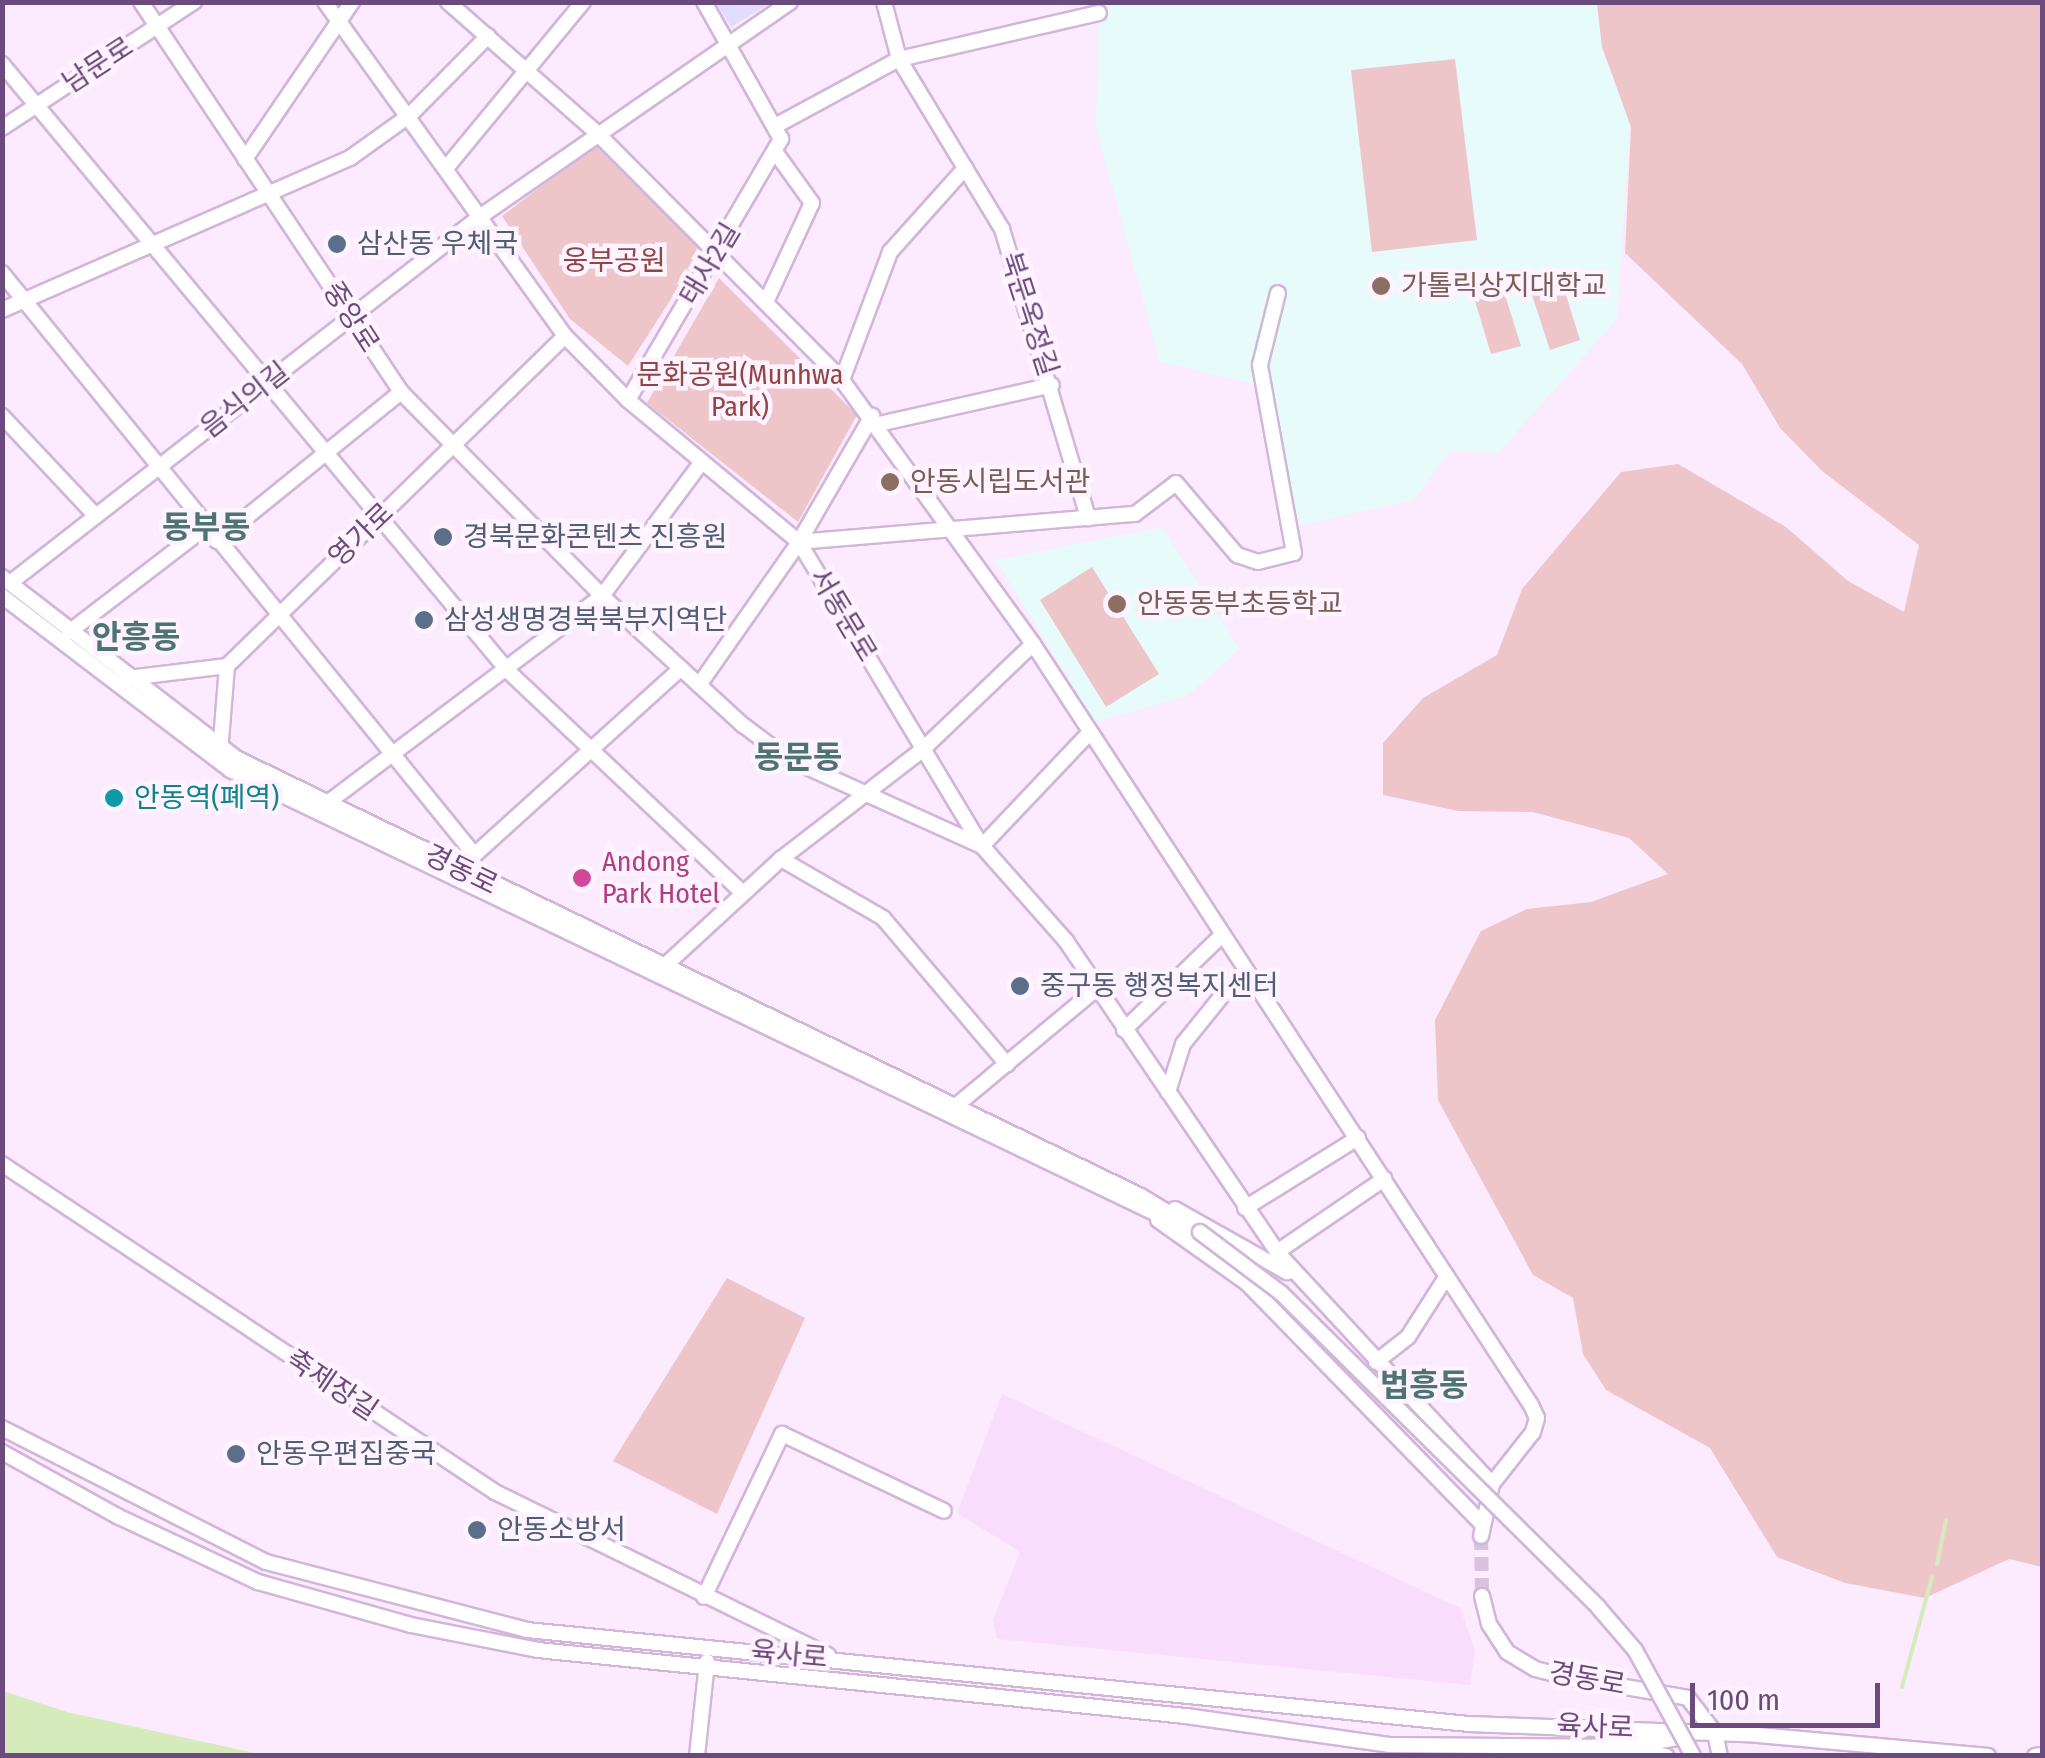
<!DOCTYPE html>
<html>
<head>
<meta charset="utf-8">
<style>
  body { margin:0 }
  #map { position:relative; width:2045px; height:1758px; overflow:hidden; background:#fceafe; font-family:"Fira Sans Condensed","Noto Sans KR",sans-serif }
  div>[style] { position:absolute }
  .residential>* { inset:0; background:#f8defc }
  .education>* { inset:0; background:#e6fbfa }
  .medical>* { inset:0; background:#e2ddfd }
  .green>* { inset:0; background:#eec6ca }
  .water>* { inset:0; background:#d6ebbc }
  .stream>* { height:4px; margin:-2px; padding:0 2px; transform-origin:2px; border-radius:2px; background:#d6ebbc }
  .minor-tunnel>* { height:14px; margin-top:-7px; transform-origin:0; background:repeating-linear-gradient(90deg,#d8c2de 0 14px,transparent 0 21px) }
  .roads { filter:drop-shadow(2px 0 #d1b6da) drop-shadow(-2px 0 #d1b6da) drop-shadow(0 2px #d1b6da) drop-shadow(0 -2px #d1b6da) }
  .minor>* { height:14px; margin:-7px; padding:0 7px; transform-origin:7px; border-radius:7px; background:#fff }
  .bridges { filter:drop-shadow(2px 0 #d1b6da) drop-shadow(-2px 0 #d1b6da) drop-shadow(0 2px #d1b6da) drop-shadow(0 -2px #d1b6da) }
  .minor-bridge>* { height:14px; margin:-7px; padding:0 7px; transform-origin:7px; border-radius:7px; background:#fff }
  .dots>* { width:28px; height:28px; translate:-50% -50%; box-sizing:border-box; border:5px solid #fef3ff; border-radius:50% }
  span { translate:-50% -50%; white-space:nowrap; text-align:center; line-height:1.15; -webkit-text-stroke:9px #fef3ff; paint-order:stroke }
  .street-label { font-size:28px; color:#6b4a7d }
  .service-label { font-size:28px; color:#4e5e75 }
  .left { translate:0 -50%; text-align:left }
  .park-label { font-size:28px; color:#904645 }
  .education-label { font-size:28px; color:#785e54 }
  .culture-label { font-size:28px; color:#0d838f }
  .hotel-label { font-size:28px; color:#b23c85 }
  .quarter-label { font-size:32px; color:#4c7473; font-weight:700 }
  .frame { position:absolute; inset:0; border:5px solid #6b4a7d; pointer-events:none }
  .scale { position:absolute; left:1690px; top:1683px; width:190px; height:45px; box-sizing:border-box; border:5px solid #6b4a7d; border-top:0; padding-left:12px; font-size:30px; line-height:35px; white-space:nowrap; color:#6b4a7d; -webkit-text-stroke:8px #fef3ff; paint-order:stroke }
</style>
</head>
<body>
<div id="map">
  <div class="residential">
    <div style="clip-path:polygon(1002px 1394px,1460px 1608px,1475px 1650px,1470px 1685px,997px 1639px,993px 1620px,1020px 1552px,957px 1513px)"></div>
  </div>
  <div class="education">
    <div style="clip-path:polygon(1099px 3px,1597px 3px,1602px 47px,1632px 99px,1617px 319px,1498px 453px,1450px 451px,1414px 500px,1301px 525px,1255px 384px,1160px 362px,1096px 127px)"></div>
    <div style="clip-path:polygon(1162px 527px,1240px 649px,1187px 696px,1095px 722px,996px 560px)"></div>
  </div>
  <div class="medical">
    <div style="clip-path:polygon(716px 3px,771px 3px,731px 27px)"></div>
  </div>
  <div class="green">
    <div style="clip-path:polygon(1597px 3px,2042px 3px,2042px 1567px,2009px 1559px,1925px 1598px,1845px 1583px,1777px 1557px,1710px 1448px,1606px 1390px,1583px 1354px,1573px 1298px,1533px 1275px,1438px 1100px,1435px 1020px,1481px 931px,1527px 909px,1591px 902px,1668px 874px,1629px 838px,1533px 812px,1458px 811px,1383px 795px,1383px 743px,1423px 698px,1497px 655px,1522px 589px,1621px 472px,1678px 464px,1786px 527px,1848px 581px,1904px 612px,1919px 545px,1822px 471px,1780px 428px,1742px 364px,1625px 253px,1631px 127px,1602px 47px)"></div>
    <div style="clip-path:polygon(1455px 59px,1477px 240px,1372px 252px,1351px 70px)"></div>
    <div style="clip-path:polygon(595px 145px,702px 251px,628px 366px,570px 319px,502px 216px)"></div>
    <div style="clip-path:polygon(719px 278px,857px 415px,798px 522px,647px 403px)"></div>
    <div style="clip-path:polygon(1561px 279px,1580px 340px,1550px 350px,1530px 289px)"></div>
    <div style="clip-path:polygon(1504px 292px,1521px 346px,1491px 354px,1475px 301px)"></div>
    <div style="clip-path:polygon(1092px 567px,1159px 674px,1106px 707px,1040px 600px)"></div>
    <div style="clip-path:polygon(727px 1278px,805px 1318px,717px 1514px,613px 1461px)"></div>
  </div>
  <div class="water">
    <div style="clip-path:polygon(3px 1691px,67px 1712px,264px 1755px,3px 1755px)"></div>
  </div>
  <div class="stream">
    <div style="left:1937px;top:1564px;width:45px;rotate:-78.4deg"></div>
    <div style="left:1902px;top:1687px;width:114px;rotate:-74.7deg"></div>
  </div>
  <div class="minor-tunnel">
    <div style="left:1481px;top:1536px;width:60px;rotate:89deg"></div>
  </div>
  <div class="roads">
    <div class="minor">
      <div style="left:141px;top:2px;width:469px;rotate:56.3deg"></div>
      <div style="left:401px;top:392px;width:286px;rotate:45.4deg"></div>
      <div style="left:602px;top:596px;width:191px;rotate:42.5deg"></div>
      <div style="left:743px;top:725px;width:55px;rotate:36.9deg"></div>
      <div style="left:787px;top:758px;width:214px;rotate:24.3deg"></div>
      <div style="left:982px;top:846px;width:157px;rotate:-46.5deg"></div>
      <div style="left:325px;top:2px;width:411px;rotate:54.3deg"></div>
      <div style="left:565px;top:336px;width:90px;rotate:45.5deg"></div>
      <div style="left:628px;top:400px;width:222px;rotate:39.7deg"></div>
      <div style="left:799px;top:542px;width:355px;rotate:59deg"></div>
      <div style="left:982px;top:846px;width:127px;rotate:48.5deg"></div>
      <div style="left:1066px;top:941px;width:376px;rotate:55.8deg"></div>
      <div style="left:1277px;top:1252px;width:316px;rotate:47.2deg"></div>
      <div style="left:448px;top:2px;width:198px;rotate:41.3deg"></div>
      <div style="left:597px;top:133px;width:348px;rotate:45.2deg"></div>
      <div style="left:842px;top:380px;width:326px;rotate:54.1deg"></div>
      <div style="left:1033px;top:644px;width:909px;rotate:56.8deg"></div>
      <div style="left:1531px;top:1405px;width:14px;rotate:65deg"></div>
      <div style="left:1537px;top:1418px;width:15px;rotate:106deg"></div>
      <div style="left:1533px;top:1432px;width:66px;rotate:128.3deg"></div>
      <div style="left:1492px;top:1484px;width:53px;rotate:101.9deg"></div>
      <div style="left:884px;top:2px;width:59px;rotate:75.3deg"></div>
      <div style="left:899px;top:59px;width:199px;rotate:58.8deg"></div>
      <div style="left:1002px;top:229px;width:302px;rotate:73.4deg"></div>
      <div style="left:2px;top:64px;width:790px;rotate:50.19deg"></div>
      <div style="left:508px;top:671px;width:323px;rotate:43.4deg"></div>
      <div style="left:777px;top:125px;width:139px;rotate:-28.4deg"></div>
      <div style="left:899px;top:59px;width:205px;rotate:-13deg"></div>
      <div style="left:2px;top:128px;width:230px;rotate:-33.3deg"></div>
      <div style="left:245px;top:159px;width:190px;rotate:-55.7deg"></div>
      <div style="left:447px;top:167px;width:214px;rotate:-50.5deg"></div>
      <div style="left:2px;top:273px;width:747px;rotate:50.92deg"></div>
      <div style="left:766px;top:302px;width:109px;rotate:-65.1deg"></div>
      <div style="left:812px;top:203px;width:62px;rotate:-125.8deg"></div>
      <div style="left:2px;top:310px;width:380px;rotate:-23.6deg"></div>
      <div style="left:350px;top:158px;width:74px;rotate:-35.6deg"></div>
      <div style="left:410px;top:115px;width:111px;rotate:-45.4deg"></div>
      <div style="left:842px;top:380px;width:137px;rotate:-69.4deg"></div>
      <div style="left:890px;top:252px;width:113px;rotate:-48.2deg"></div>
      <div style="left:628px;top:400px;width:303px;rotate:-59.6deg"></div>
      <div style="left:781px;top:139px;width:157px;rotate:-119.3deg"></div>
      <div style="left:2px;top:416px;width:137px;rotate:46.8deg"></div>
      <div style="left:879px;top:424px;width:177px;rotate:-12.7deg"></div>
      <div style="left:217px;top:541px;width:237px;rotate:-39deg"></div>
      <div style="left:799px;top:542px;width:337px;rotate:-4.8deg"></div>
      <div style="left:1135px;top:514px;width:51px;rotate:-37.1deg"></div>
      <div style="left:1176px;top:483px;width:94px;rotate:49.7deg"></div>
      <div style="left:1237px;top:555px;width:22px;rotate:18deg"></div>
      <div style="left:1258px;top:562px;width:37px;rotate:-14deg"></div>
      <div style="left:1294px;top:553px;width:191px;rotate:-100.3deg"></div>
      <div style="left:1260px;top:365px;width:74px;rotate:-76deg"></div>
      <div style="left:2px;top:577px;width:296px;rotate:37.7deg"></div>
      <div style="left:236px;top:758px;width:1005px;rotate:25.83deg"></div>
      <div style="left:1141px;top:1196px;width:69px;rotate:31.4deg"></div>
      <div style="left:10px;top:583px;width:597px;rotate:-37.93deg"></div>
      <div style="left:481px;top:216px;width:376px;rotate:-34.7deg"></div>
      <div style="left:2px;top:596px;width:287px;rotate:37.3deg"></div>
      <div style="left:230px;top:770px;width:1039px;rotate:25.6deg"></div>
      <div style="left:69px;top:632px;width:173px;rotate:-37.5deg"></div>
      <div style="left:128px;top:678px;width:100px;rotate:-6.9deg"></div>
      <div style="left:699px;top:685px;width:174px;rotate:-55deg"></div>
      <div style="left:799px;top:542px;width:146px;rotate:-59.9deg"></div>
      <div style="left:220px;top:753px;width:87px;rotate:-85.4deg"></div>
      <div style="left:227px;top:666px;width:472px;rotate:-44.3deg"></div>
      <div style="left:326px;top:804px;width:346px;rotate:-37deg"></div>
      <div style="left:602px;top:596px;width:166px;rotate:-53.3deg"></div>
      <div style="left:471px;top:858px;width:283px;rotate:-42.1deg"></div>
      <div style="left:781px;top:859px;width:118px;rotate:30deg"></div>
      <div style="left:883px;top:918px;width:192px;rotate:49.7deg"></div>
      <div style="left:658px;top:972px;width:167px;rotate:-42.6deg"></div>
      <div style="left:781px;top:859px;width:178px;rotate:-37.7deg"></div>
      <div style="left:922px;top:750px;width:153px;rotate:-43.7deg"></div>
      <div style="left:1124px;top:1030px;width:135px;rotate:-44.1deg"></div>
      <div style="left:1168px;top:1092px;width:50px;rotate:-72.6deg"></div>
      <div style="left:1183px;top:1044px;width:67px;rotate:-51.1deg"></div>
      <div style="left:1225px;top:992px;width:28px;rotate:-27deg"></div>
      <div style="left:951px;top:1110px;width:189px;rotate:-39.8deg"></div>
      <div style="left:2px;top:1164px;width:592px;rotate:33.64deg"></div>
      <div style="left:495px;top:1492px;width:371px;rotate:26.1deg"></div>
      <div style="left:1245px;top:1208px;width:133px;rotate:-31.8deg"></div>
      <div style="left:1175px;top:1209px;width:129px;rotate:29.4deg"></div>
      <div style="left:1158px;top:1220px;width:109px;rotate:35.3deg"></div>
      <div style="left:1247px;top:1283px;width:335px;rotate:45.7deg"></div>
      <div style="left:1277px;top:1252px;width:130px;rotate:-34.3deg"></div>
      <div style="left:1376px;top:1362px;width:41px;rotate:-38deg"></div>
      <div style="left:1408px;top:1337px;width:72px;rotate:-57.4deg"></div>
      <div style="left:2px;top:1428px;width:296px;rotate:26.9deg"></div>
      <div style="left:266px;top:1562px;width:270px;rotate:14.6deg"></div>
      <div style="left:527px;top:1630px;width:947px;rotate:5.7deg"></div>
      <div style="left:1469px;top:1724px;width:278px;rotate:2.1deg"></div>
      <div style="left:1747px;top:1734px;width:242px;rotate:5.2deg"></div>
      <div style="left:2px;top:1452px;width:132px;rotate:29.1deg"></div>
      <div style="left:117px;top:1516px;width:156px;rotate:25.1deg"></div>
      <div style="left:258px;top:1582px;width:159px;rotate:15.7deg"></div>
      <div style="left:411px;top:1625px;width:129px;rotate:11.1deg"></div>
      <div style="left:538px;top:1650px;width:651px;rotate:5.82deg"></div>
      <div style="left:1186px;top:1716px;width:205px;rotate:8.1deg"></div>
      <div style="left:1389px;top:1745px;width:234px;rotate:0.5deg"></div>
      <div style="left:1623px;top:1747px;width:62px;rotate:-9.3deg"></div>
      <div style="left:1482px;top:1596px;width:29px;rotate:76deg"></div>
      <div style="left:1489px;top:1624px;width:33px;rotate:57deg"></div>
      <div style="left:1507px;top:1652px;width:33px;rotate:31deg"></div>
      <div style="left:1535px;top:1669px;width:33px;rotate:14deg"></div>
      <div style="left:1567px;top:1677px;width:123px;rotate:9.8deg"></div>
      <div style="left:1688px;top:1698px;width:44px;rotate:52.4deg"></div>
      <div style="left:1715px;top:1733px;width:24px;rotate:78deg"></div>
      <div style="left:704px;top:1597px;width:181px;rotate:-64.4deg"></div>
      <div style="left:782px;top:1434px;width:179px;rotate:25.4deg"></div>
      <div style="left:1633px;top:1749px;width:34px;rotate:12deg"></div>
      <div style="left:697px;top:1756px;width:95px;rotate:-83.9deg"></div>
      <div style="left:2035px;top:1756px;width:7px;rotate:-8deg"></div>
    </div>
  </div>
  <div class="bridges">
    <div class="minor-bridge">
      <div style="left:1200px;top:1232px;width:101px;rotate:37deg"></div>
      <div style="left:1281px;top:1293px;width:446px;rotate:44.7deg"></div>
      <div style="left:1598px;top:1607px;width:57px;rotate:49.3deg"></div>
      <div style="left:1635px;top:1650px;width:121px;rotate:61.3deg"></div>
    </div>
  </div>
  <div class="dots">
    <div style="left:337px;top:244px;background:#5c6f8a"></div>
    <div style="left:1381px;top:286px;background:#8d6e63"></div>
    <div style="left:890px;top:482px;background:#8d6e63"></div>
    <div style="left:443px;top:537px;background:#5c6f8a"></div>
    <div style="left:1117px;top:604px;background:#8d6e63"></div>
    <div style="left:424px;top:620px;background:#5c6f8a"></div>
    <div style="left:114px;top:798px;background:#0f9aa8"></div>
    <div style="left:582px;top:878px;background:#d1479c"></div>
    <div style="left:1020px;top:986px;background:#5c6f8a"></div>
    <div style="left:236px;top:1454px;background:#5c6f8a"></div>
    <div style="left:477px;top:1530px;background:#5c6f8a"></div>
  </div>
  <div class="street-label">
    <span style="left:98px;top:65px;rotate:-33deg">남문로</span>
    <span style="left:710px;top:264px;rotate:-59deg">태사2길</span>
    <span style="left:1029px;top:314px;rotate:72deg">북문옥정길</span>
    <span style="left:351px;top:317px;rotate:57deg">중앙로</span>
    <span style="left:245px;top:400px;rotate:-38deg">음식의길</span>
    <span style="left:361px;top:535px;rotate:-44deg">영가로</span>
    <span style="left:843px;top:615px;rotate:59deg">서동문로</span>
    <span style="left:461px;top:870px;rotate:26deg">경동로</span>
    <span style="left:332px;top:1385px;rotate:34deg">축제장길</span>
    <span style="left:789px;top:1655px;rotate:5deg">육사로</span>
    <span style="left:1587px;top:1679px;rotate:10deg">경동로</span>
    <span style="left:1595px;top:1727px;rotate:2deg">육사로</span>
  </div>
  <div class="service-label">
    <span class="left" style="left:357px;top:244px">삼산동 우체국</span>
    <span class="left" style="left:463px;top:537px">경북문화콘텐츠 진흥원</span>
    <span class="left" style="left:444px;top:620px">삼성생명경북북부지역단</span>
    <span class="left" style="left:1040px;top:986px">중구동 행정복지센터</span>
    <span class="left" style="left:256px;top:1454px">안동우편집중국</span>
    <span class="left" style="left:497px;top:1530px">안동소방서</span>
  </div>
  <div class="park-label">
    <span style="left:614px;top:261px">웅부공원</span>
    <span style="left:740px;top:391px">문화공원(Munhwa<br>Park)</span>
  </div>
  <div class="education-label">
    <span class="left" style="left:1401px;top:286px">가톨릭상지대학교</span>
    <span class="left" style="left:910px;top:482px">안동시립도서관</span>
    <span class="left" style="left:1137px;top:604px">안동동부초등학교</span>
  </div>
  <div class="culture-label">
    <span class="left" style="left:134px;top:798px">안동역(폐역)</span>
  </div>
  <div class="hotel-label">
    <span class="left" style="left:602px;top:878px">Andong<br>Park Hotel</span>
  </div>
  <div class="quarter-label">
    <span style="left:206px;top:527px">동부동</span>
    <span style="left:136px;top:637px">안흥동</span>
    <span style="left:798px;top:757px">동문동</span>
    <span style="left:1424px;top:1385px">법흥동</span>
  </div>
  <div class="frame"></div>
  <div class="scale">100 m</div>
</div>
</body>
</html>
